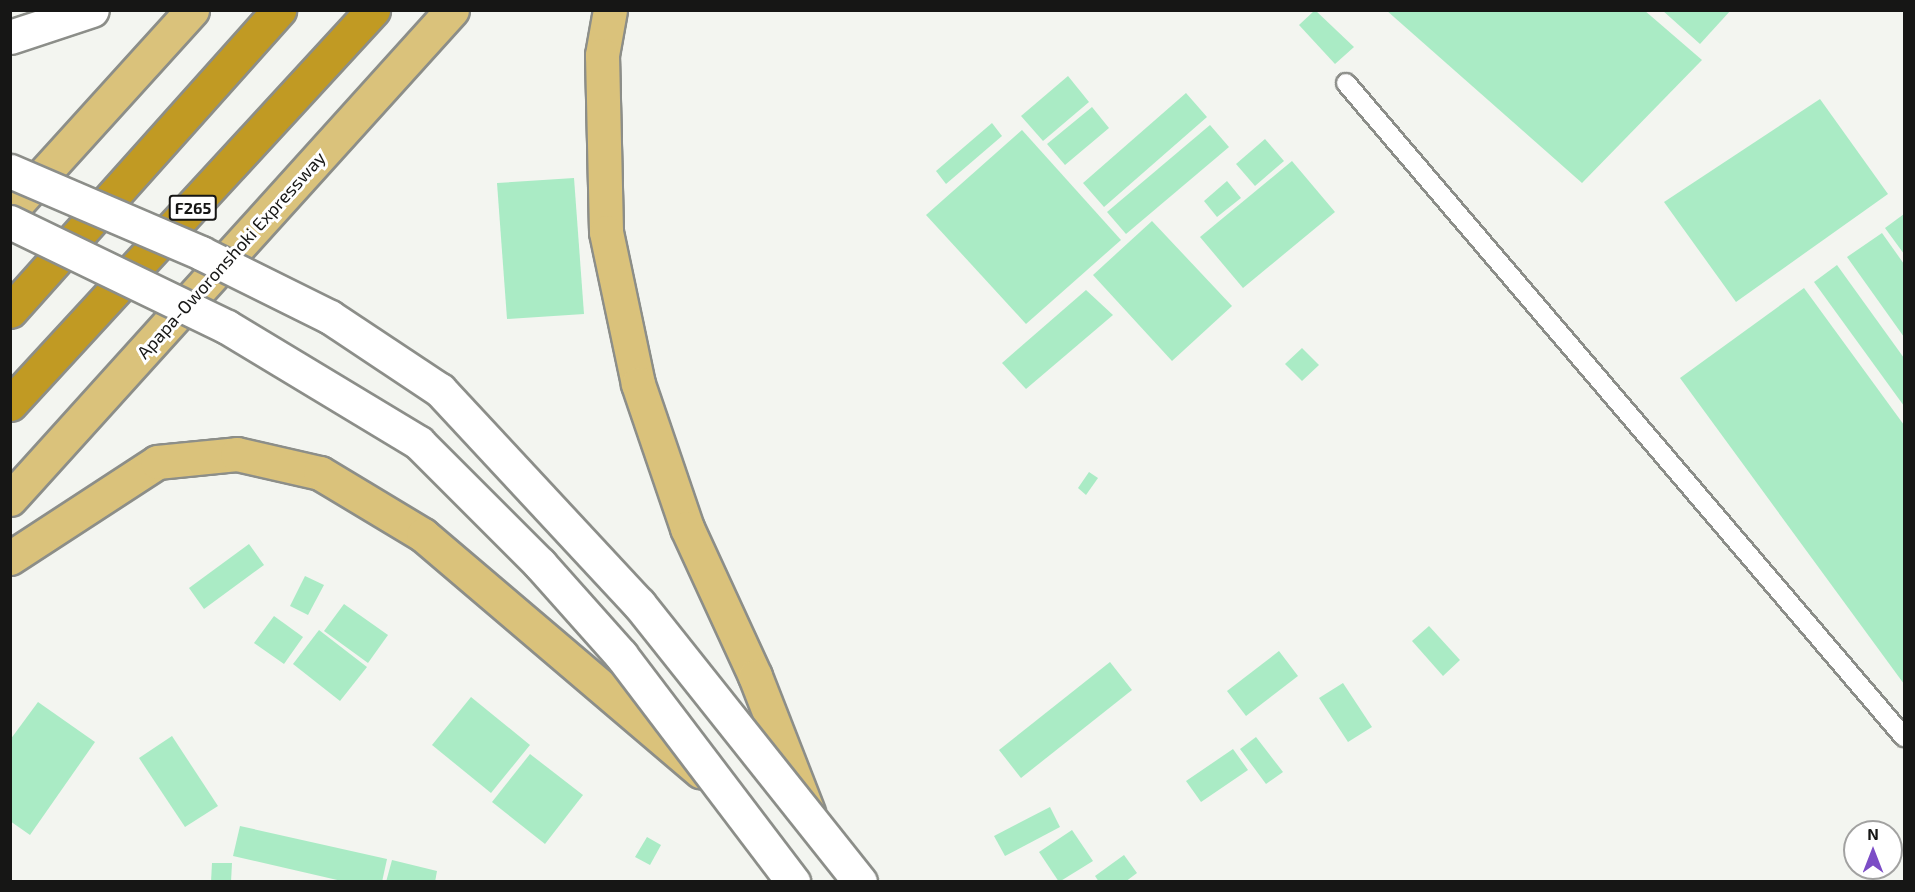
<!DOCTYPE html>
<html>
<head>
<meta charset="utf-8">
<style>
  body { margin:0 }
  #map { position:relative; width:1915px; height:892px; overflow:hidden; background:#f3f5f0; font-family:"Exo 2",sans-serif }
  div>[style] { position:absolute }
  .building>* { inset:0; background:#aaebc5 }
  .roads { filter:drop-shadow(2px 0 #8c8e89) drop-shadow(-2px 0 #8c8e89) drop-shadow(0 2px #8c8e89) drop-shadow(0 -2px #8c8e89) }
  .service>* { height:18px; margin:-9px; padding:0 9px; transform-origin:9px; border-radius:9px; background:#fff }
  .secondary>* { height:33px; margin:-16.5px; padding:0 16.5px; transform-origin:16.5px; border-radius:16.5px; background:#fff }
  .primary>* { height:33px; margin:-16.5px; padding:0 16.5px; transform-origin:16.5px; border-radius:16.5px; background:#dac27b }
  .motorway>* { height:33px; margin:-16.5px; padding:0 16.5px; transform-origin:16.5px; border-radius:16.5px; background:#c19a23 }
  .bridges { filter:drop-shadow(2px 0 #8c8e89) drop-shadow(-2px 0 #8c8e89) drop-shadow(0 2px #8c8e89) drop-shadow(0 -2px #8c8e89) }
  .secondary-bridge>* { height:33px; margin:-16.5px; padding:0 16.5px; transform-origin:16.5px; border-radius:16.5px; background:#fff }
  span { translate:-50% -50%; white-space:nowrap; text-align:center; line-height:1.15; -webkit-text-stroke:6px #fff; paint-order:stroke }
  .shield-label span { padding:2px 4px; background:#fff; border:2px solid; border-radius:4px; -webkit-text-stroke-width:0 }
  .shield-label { font-size:16px; color:#161615; font-weight:700 }
  .street-label { font-size:18px; color:#161615 }
  .frame { position:absolute; inset:0; border:12px solid #161615; pointer-events:none }
  .north { position:absolute; left:1843px; top:820px; width:60px; height:60px; box-sizing:border-box; background:#fff; border:2px solid #a2a2a1; border-radius:50%; rotate:0deg; font-size:16px; font-weight:700; line-height:24px; text-align:center; color:#161615 }
  .north::after { content:''; display:block; margin:auto; width:21px; height:27px; background:#7c4dc6; clip-path:polygon(50% 0,100% 100%,50% 72%,0 100%) }
</style>
</head>
<body>
<div id="map">
  <div class="building">
    <div style="clip-path:polygon(1315px 10px,1354px 47px,1335px 64px,1299px 25px)"></div>
    <div style="clip-path:polygon(1386px 10px,1644px 10px,1702px 60px,1582px 183px)"></div>
    <div style="clip-path:polygon(1662px 10px,1731px 10px,1700px 44px)"></div>
    <div style="clip-path:polygon(1068px 76px,1089px 102px,1043px 141px,1021px 116px)"></div>
    <div style="clip-path:polygon(1186px 93px,1207px 117px,1104px 207px,1083px 183px)"></div>
    <div style="clip-path:polygon(1820px 99px,1888px 194px,1736px 302px,1664px 202px)"></div>
    <div style="clip-path:polygon(1092px 107px,1109px 128px,1065px 165px,1047px 144px)"></div>
    <div style="clip-path:polygon(992px 123px,1002px 136px,946px 184px,936px 171px)"></div>
    <div style="clip-path:polygon(1210px 125px,1229px 147px,1126px 234px,1107px 212px)"></div>
    <div style="clip-path:polygon(1022px 130px,1121px 240px,1026px 324px,926px 215px)"></div>
    <div style="clip-path:polygon(1265px 139px,1284px 161px,1255px 186px,1236px 164px)"></div>
    <div style="clip-path:polygon(1292px 161px,1335px 212px,1243px 288px,1200px 237px)"></div>
    <div style="clip-path:polygon(574px 178px,584px 314px,507px 319px,497px 183px)"></div>
    <div style="clip-path:polygon(1227px 181px,1241px 198px,1217px 217px,1204px 201px)"></div>
    <div style="clip-path:polygon(1904px 214px,1904px 254px,1885px 228px)"></div>
    <div style="clip-path:polygon(1152px 221px,1232px 306px,1172px 361px,1093px 275px)"></div>
    <div style="clip-path:polygon(1882px 233px,1904px 264px,1904px 337px,1847px 257px)"></div>
    <div style="clip-path:polygon(1837px 265px,1904px 358px,1904px 406px,1814px 282px)"></div>
    <div style="clip-path:polygon(1804px 288px,1904px 425px,1904px 684px,1680px 378px)"></div>
    <div style="clip-path:polygon(1086px 290px,1113px 315px,1026px 389px,1002px 363px)"></div>
    <div style="clip-path:polygon(1302px 348px,1319px 365px,1302px 381px,1285px 364px)"></div>
    <div style="clip-path:polygon(1089px 472px,1098px 478px,1086px 495px,1078px 488px)"></div>
    <div style="clip-path:polygon(249px 544px,264px 565px,204px 609px,189px 588px)"></div>
    <div style="clip-path:polygon(305px 576px,324px 585px,308px 615px,290px 606px)"></div>
    <div style="clip-path:polygon(344px 604px,388px 635px,368px 663px,324px 631px)"></div>
    <div style="clip-path:polygon(274px 616px,303px 637px,284px 664px,254px 643px)"></div>
    <div style="clip-path:polygon(1429px 626px,1460px 660px,1443px 676px,1412px 641px)"></div>
    <div style="clip-path:polygon(319px 630px,367px 667px,340px 701px,293px 664px)"></div>
    <div style="clip-path:polygon(1279px 651px,1298px 676px,1246px 716px,1227px 691px)"></div>
    <div style="clip-path:polygon(1110px 662px,1132px 690px,1021px 778px,999px 750px)"></div>
    <div style="clip-path:polygon(1343px 683px,1372px 727px,1348px 742px,1319px 698px)"></div>
    <div style="clip-path:polygon(471px 697px,530px 745px,491px 793px,432px 745px)"></div>
    <div style="clip-path:polygon(38px 702px,95px 742px,30px 835px,10px 821px,10px 740px)"></div>
    <div style="clip-path:polygon(172px 736px,218px 806px,185px 827px,139px 758px)"></div>
    <div style="clip-path:polygon(1256px 737px,1283px 772px,1266px 784px,1240px 749px)"></div>
    <div style="clip-path:polygon(1233px 749px,1248px 770px,1201px 802px,1186px 781px)"></div>
    <div style="clip-path:polygon(530px 754px,583px 795px,545px 844px,492px 802px)"></div>
    <div style="clip-path:polygon(1050px 807px,1060px 827px,1005px 856px,994px 836px)"></div>
    <div style="clip-path:polygon(240px 826px,387px 859px,382px 882px,346px 882px,233px 856px)"></div>
    <div style="clip-path:polygon(1072px 830px,1093px 861px,1059px 882px,1039px 852px)"></div>
    <div style="clip-path:polygon(647px 837px,661px 845px,650px 865px,635px 857px)"></div>
    <div style="clip-path:polygon(1124px 855px,1137px 873px,1125px 882px,1099px 882px,1095px 876px)"></div>
    <div style="clip-path:polygon(392px 860px,437px 871px,435px 882px,386px 882px)"></div>
    <div style="clip-path:polygon(212px 863px,232px 863px,231px 882px,211px 882px)"></div>
  </div>
  <div class="roads">
    <div class="service">
      <div style="left:1346px;top:83px;width:860px;rotate:49.53deg"></div>
    </div>
    <div class="secondary">
      <div style="left:10px;top:37px;width:86px;rotate:-18.2deg"></div>
    </div>
    <div class="primary">
      <div style="left:610px;top:10px;width:46px;rotate:100.1deg"></div>
      <div style="left:602px;top:55px;width:177px;rotate:88.7deg"></div>
      <div style="left:606px;top:232px;width:155px;rotate:78.1deg"></div>
      <div style="left:638px;top:384px;width:152px;rotate:71.2deg"></div>
      <div style="left:687px;top:528px;width:163px;rotate:65.3deg"></div>
      <div style="left:755px;top:676px;width:146px;rotate:68.7deg"></div>
      <div style="left:10px;top:211px;width:271px;rotate:-47.8deg"></div>
      <div style="left:10px;top:499px;width:659px;rotate:-47.89deg"></div>
      <div style="left:10px;top:558px;width:176px;rotate:-33.1deg"></div>
      <div style="left:157px;top:462px;width:80px;rotate:-5.7deg"></div>
      <div style="left:237px;top:454px;width:85px;rotate:12.9deg"></div>
      <div style="left:320px;top:473px;width:120px;rotate:31deg"></div>
      <div style="left:423px;top:535px;width:365px;rotate:40.4deg"></div>
    </div>
    <div class="motorway">
      <div style="left:10px;top:311px;width:404px;rotate:-48.2deg"></div>
      <div style="left:10px;top:404px;width:536px;rotate:-47.35deg"></div>
    </div>
  </div>
  <div class="bridges">
    <div class="secondary-bridge">
      <div style="left:10px;top:171px;width:208px;rotate:23.2deg"></div>
      <div style="left:201px;top:253px;width:144px;rotate:26.4deg"></div>
      <div style="left:330px;top:317px;width:132px;rotate:33.6deg"></div>
      <div style="left:440px;top:390px;width:292px;rotate:47.1deg"></div>
      <div style="left:639px;top:604px;width:355px;rotate:51.5deg"></div>
      <div style="left:10px;top:222px;width:241px;rotate:25.8deg"></div>
      <div style="left:227px;top:327px;width:224px;rotate:31.1deg"></div>
      <div style="left:419px;top:443px;width:171px;rotate:45deg"></div>
      <div style="left:540px;top:564px;width:122px;rotate:48.3deg"></div>
      <div style="left:621px;top:655px;width:285px;rotate:52.8deg"></div>
    </div>
  </div>
  <div class="shield-label">
    <span style="left:193px;top:208px">F265</span>
  </div>
  <div class="street-label">
    <span style="left:231px;top:255px;rotate:-48deg">Apapa-Oworonshoki Expressway</span>
  </div>
  <div class="frame"></div>
  <div class="north">N</div>
</div>
</body>
</html>
